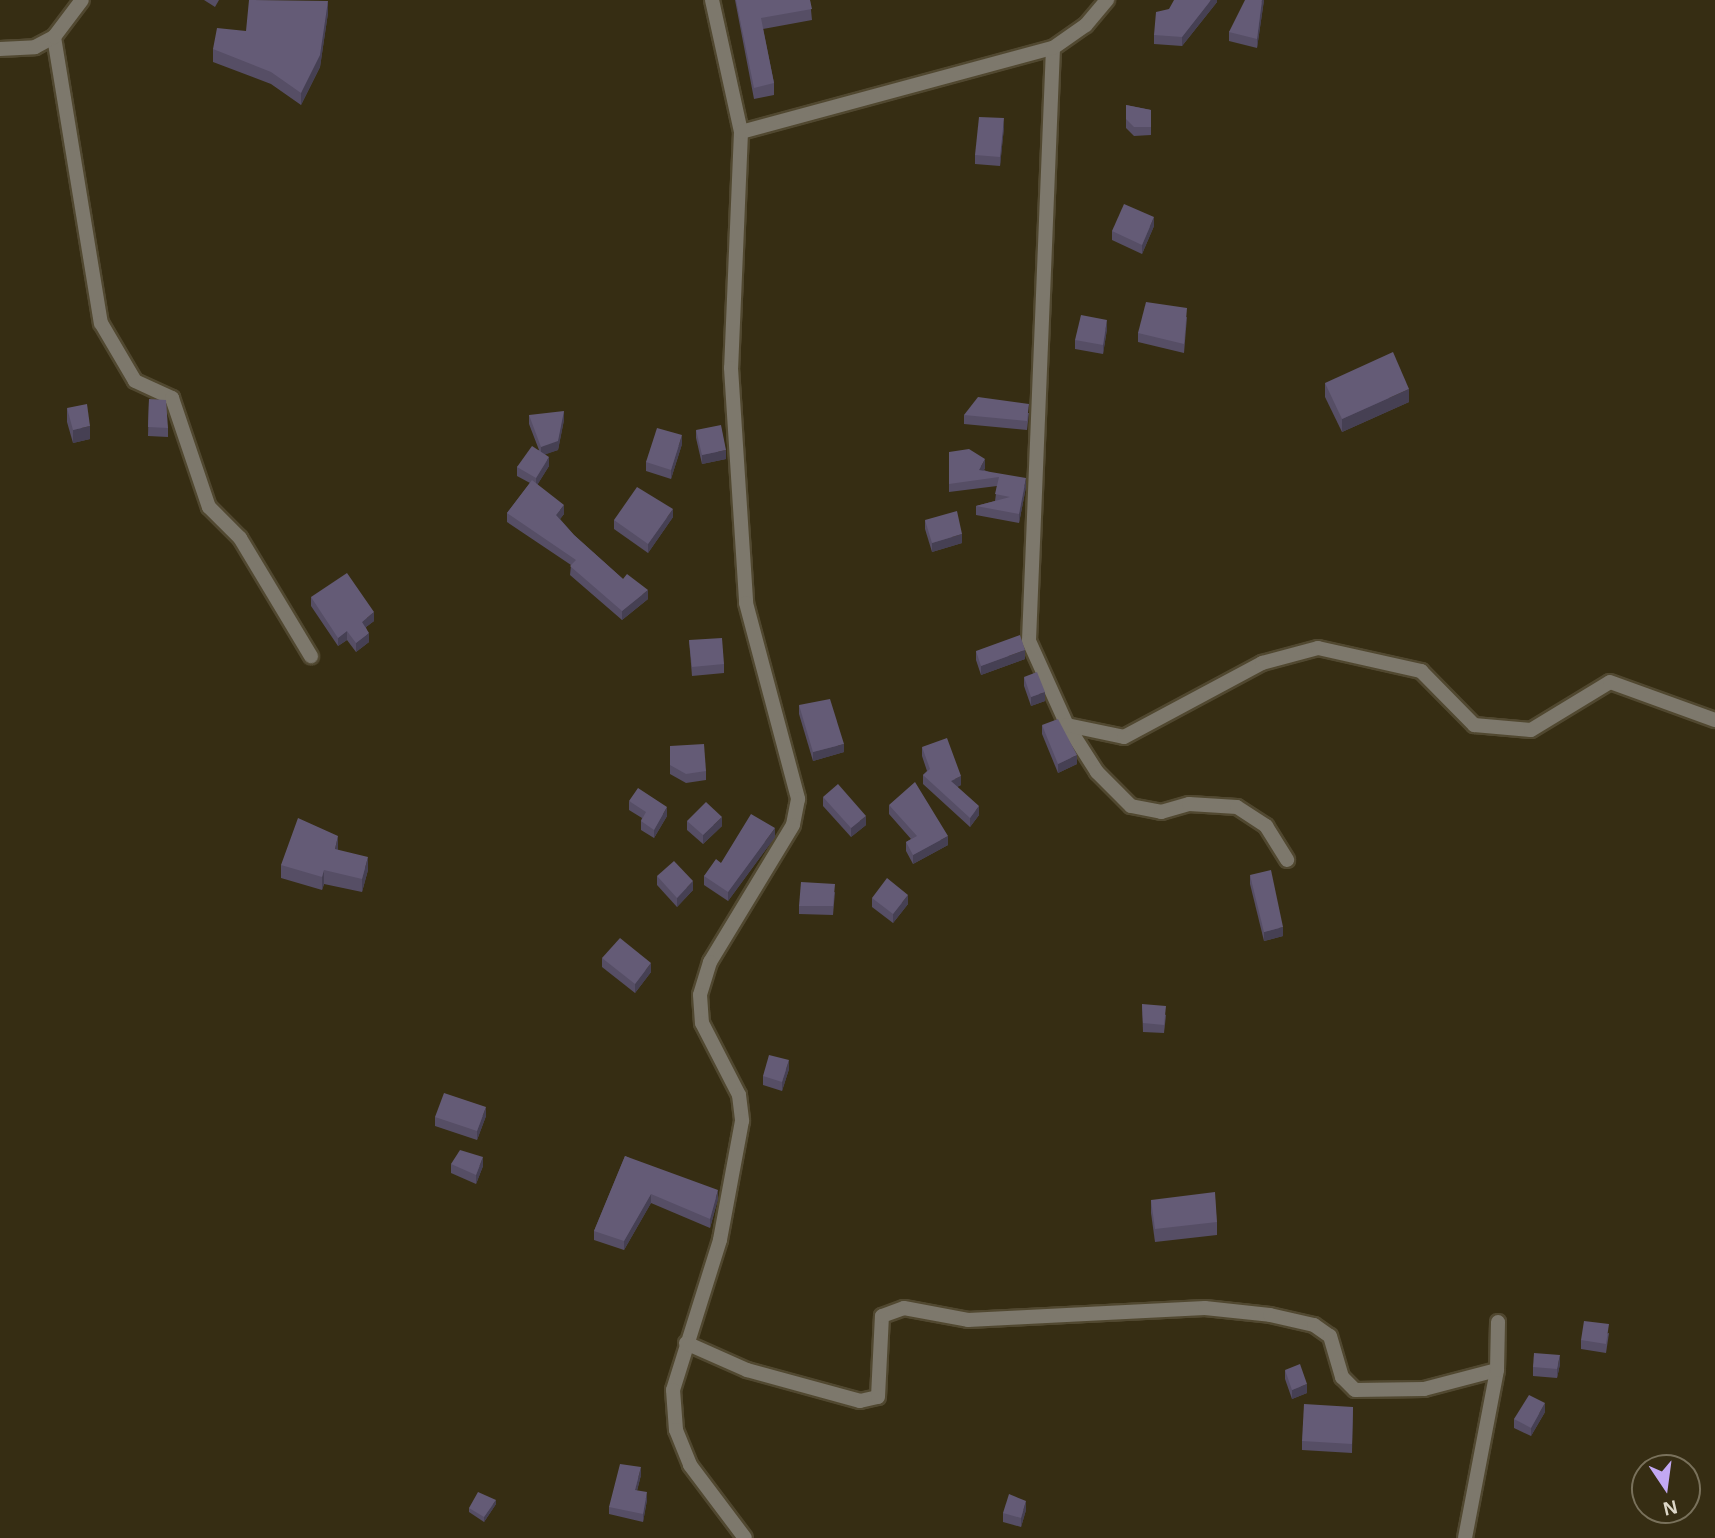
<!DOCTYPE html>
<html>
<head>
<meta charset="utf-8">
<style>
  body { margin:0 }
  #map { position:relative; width:1715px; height:1538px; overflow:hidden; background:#362d13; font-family:Arial,sans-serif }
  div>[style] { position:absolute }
  .roads { filter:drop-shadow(2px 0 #514830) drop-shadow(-2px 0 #514830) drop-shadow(0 2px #514830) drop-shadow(0 -2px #514830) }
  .minor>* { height:14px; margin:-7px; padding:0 7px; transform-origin:7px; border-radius:7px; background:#7d786c }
  .wall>* { inset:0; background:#564e65 }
  .shaded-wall>* { inset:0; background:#464053 }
  .building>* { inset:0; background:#645b76 }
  span { translate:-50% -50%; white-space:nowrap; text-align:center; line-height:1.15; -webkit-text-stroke:7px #362d13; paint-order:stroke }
  .north { position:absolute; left:1631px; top:1454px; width:70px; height:70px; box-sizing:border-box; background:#362d13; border:2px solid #79715b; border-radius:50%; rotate:167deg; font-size:19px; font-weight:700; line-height:28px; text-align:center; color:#ddd7c8 }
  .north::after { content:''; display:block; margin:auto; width:24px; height:32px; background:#c2a8f3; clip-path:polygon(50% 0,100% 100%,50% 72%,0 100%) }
</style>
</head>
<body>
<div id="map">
  <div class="roads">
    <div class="minor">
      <div style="left:712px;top:0;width:135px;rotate:77.6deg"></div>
      <div style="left:741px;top:132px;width:236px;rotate:92.4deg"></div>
      <div style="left:731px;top:368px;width:235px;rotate:86.3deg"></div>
      <div style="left:746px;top:603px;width:203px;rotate:75.1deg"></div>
      <div style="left:798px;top:799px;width:26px;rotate:101deg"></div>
      <div style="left:793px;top:825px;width:160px;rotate:121.2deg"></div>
      <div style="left:710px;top:962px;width:34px;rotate:107deg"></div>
      <div style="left:700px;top:995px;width:28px;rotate:86deg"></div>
      <div style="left:702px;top:1023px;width:81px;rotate:62.8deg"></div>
      <div style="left:739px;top:1095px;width:26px;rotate:83deg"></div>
      <div style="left:742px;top:1121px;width:121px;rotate:100.5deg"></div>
      <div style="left:720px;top:1240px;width:157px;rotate:107.4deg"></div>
      <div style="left:673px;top:1390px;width:40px;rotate:85.7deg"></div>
      <div style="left:676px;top:1430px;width:38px;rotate:68deg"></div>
      <div style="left:690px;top:1465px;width:91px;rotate:53deg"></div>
      <div style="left:54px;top:37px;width:290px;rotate:80.7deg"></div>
      <div style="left:101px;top:323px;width:67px;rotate:59.6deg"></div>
      <div style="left:135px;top:381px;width:41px;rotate:24.7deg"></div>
      <div style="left:172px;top:398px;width:115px;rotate:71.3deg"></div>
      <div style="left:209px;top:507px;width:44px;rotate:45deg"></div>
      <div style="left:240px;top:538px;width:138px;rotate:59deg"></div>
      <div style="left:1053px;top:48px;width:593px;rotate:92.32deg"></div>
      <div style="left:1029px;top:641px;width:92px;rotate:65.7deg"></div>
      <div style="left:1067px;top:725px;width:56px;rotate:57.4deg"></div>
      <div style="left:1097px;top:772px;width:48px;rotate:45deg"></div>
      <div style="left:1131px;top:806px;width:31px;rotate:11deg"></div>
      <div style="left:1161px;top:812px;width:29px;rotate:-16deg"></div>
      <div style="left:1189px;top:804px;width:48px;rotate:3.6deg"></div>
      <div style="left:1237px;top:807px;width:35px;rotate:33deg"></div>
      <div style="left:1266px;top:826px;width:40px;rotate:58deg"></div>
      <div style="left:0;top:49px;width:35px;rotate:-3deg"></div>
      <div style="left:35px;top:47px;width:21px;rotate:-28deg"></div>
      <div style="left:54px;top:37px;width:46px;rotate:-52.9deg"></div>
      <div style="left:741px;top:132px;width:323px;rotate:-15.1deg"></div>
      <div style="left:1053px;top:48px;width:40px;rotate:-34.9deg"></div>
      <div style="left:1086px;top:25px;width:33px;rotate:-50deg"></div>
      <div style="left:1067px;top:725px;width:58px;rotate:11.9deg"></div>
      <div style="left:1124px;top:737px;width:157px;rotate:-28.2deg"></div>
      <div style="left:1262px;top:663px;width:58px;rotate:-15deg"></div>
      <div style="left:1318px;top:648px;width:106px;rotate:12.6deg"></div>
      <div style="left:1421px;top:671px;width:76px;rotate:45.5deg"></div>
      <div style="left:1474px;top:725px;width:57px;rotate:5deg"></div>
      <div style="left:1531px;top:730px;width:92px;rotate:-31.3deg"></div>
      <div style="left:1610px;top:682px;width:112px;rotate:19.9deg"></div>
      <div style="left:686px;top:1343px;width:67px;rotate:23.9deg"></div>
      <div style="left:747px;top:1370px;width:117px;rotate:15.3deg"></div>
      <div style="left:860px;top:1401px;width:18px;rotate:-13deg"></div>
      <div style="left:878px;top:1397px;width:81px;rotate:-87.2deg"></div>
      <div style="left:882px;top:1316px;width:23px;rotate:-20deg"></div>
      <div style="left:904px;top:1308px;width:65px;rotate:10.6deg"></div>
      <div style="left:968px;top:1320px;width:237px;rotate:-2.9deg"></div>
      <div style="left:1205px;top:1308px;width:65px;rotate:6.1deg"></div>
      <div style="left:1270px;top:1315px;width:45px;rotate:12.8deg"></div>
      <div style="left:1314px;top:1325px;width:19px;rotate:35deg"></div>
      <div style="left:1330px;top:1336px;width:43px;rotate:73.7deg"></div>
      <div style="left:1342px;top:1377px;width:18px;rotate:45deg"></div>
      <div style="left:1355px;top:1390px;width:69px;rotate:-0.8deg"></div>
      <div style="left:1424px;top:1389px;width:75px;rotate:-14.6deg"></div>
      <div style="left:1465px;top:1538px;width:171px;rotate:-79.2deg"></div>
      <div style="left:1497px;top:1370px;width:48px;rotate:-88.8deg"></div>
    </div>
  </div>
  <div class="wall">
    <div style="clip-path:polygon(204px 0,219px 0,215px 7px)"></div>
    <div style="clip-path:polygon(735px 0,810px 0,812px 20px,763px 29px,774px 83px,774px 95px,754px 99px)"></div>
    <div style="clip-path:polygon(1217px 0,1217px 2px,1182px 46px,1154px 44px,1154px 35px,1169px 9px)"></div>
    <div style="clip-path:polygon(1264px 0,1257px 48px,1229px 41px,1229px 32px)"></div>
    <div style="clip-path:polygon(328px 13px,320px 67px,301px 105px,271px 84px,213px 62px,213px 49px,246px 31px)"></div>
    <div style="clip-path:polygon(1126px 105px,1151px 110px,1151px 135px,1134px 136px,1126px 128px)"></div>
    <div style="clip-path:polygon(1004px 127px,1000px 166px,975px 164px,975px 155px)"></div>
    <div style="clip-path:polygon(1154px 226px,1142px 254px,1112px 240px,1112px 231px)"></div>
    <div style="clip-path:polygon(1187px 317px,1184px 353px,1138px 342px,1138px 333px)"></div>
    <div style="clip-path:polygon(1107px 329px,1103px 354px,1075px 349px,1075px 340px)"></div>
    <div style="clip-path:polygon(1325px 383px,1409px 402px,1342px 432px,1325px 397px)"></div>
    <div style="clip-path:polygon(149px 399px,168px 428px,168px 437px,148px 436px)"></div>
    <div style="clip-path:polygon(67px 408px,90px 439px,73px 443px,67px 422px)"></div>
    <div style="clip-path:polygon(1029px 413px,1027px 430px,964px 424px,964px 415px)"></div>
    <div style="clip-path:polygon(529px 415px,564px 420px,558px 450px,545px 454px,549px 466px,537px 485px,564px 514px,560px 519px,574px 535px,623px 579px,648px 599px,622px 620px,570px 575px,571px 565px,507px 522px,507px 513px,530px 483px,517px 476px,517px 467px,539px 450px,529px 424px)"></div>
    <div style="clip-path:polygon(696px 430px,726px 459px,702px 464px,696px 438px)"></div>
    <div style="clip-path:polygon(682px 444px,671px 479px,646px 471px,646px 462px)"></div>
    <div style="clip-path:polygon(949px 452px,985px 468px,984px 470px,1026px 487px,1019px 523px,976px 515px,976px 506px,995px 501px,997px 486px,949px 492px)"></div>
    <div style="clip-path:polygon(673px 517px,648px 553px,614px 529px,614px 520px)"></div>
    <div style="clip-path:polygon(925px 520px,962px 543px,932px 552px,925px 529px)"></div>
    <div style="clip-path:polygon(311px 597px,374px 621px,366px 627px,369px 642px,356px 652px,347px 640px,338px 646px,311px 606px)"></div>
    <div style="clip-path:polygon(689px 640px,724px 664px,724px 673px,692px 676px)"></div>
    <div style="clip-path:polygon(976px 651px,1025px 659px,981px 675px,976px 660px)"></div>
    <div style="clip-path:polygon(1024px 677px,1045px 701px,1031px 706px,1024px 686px)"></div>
    <div style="clip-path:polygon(799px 705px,844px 752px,813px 761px,799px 714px)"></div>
    <div style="clip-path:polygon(1042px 725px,1077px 764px,1058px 773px,1042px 734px)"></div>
    <div style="clip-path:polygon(670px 746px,706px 771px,706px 780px,686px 783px,670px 774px)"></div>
    <div style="clip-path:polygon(922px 747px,961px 785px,957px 787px,979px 815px,970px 827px,923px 784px,923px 775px,927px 771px,922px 756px)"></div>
    <div style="clip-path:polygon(823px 797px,866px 825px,851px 837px,823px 806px)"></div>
    <div style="clip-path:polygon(629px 801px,667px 816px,654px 838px,641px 830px,641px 821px,642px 818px,629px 810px)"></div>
    <div style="clip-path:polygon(889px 805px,948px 845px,913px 864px,906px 851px,906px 842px,911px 839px,889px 814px)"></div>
    <div style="clip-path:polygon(687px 821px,722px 826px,703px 844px,687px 830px)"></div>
    <div style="clip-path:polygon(775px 837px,728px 901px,704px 885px,704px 876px,721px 863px)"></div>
    <div style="clip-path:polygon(338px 850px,368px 870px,362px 892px,324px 884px,322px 890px,281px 878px,281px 865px)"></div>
    <div style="clip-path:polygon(1250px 875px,1283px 936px,1264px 941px,1250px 884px)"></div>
    <div style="clip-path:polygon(657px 876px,693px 890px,677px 907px,657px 885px)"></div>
    <div style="clip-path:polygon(835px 892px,833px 915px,799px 914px,799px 906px)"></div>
    <div style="clip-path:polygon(872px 898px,908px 904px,893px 923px,872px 907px)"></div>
    <div style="clip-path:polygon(602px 958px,651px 972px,635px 993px,602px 967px)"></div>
    <div style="clip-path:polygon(1142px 1004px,1166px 1015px,1164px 1033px,1143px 1032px)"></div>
    <div style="clip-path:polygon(789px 1069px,782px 1091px,763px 1085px,763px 1076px)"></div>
    <div style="clip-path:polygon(486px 1116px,477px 1140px,435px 1126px,435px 1117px)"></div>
    <div style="clip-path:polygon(625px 1156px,718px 1199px,710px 1228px,651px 1203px,624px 1250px,594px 1240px,594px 1231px)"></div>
    <div style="clip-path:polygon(451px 1164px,483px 1166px,476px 1184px,451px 1173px)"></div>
    <div style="clip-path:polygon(1151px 1200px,1217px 1222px,1217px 1235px,1155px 1242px,1151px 1213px)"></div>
    <div style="clip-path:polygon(1609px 1333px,1606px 1353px,1581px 1349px,1581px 1340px)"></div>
    <div style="clip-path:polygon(1560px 1364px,1557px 1378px,1533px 1376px,1533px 1367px)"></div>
    <div style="clip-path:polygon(1285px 1370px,1307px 1393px,1292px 1399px,1285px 1379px)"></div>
    <div style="clip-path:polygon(1353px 1407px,1352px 1453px,1302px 1450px,1302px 1441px)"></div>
    <div style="clip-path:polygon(1545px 1412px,1531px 1436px,1514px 1428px,1514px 1419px)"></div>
    <div style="clip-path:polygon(641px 1475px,637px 1491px,647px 1500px,643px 1522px,609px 1514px,609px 1507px)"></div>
    <div style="clip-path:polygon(496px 1504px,484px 1522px,469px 1512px,469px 1508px)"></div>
    <div style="clip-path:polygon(1026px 1510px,1021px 1527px,1003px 1522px,1003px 1513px)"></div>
  </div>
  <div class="shaded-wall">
    <div style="clip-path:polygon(1211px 0,1217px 0,1217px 2px,1182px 46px,1182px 37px)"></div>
    <div style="clip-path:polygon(1262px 0,1264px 0,1257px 48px,1257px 39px)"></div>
    <div style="clip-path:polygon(328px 1px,328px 13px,320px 67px,301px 105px,301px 93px)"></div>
    <div style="clip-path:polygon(1004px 118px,1004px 127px,1000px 166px,1000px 157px)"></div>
    <div style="clip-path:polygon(1154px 217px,1154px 226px,1142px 254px,1142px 245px)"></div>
    <div style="clip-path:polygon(1107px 320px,1107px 329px,1103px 354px,1103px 345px)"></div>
    <div style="clip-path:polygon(1409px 389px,1409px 402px,1342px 432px,1342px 419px)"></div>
    <div style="clip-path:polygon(564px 411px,564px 420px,558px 450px,541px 456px,541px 447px)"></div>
    <div style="clip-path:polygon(90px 426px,90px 439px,73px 443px,73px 430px)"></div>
    <div style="clip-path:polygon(682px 435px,682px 444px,671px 479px,671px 470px)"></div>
    <div style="clip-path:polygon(726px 450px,726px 459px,702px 464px,702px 455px)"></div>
    <div style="clip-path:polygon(549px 457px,549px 466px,536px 487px,536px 478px)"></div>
    <div style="clip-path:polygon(985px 459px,985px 468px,979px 479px,979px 470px)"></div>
    <div style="clip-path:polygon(1026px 478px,1026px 487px,1019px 523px,1019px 514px)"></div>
    <div style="clip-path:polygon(564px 505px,564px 514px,556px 524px,556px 515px)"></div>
    <div style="clip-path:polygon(673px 509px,673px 517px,648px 553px,648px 544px)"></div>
    <div style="clip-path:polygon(962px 534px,962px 543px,932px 552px,932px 543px)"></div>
    <div style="clip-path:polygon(648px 590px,648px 599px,622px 620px,622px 611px)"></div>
    <div style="clip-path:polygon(374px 612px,374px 621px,362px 630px,362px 622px)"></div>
    <div style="clip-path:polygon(347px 631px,347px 640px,338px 646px,338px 638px)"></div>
    <div style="clip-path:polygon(369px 633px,369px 642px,356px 652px,356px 643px)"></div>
    <div style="clip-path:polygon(1025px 650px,1025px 659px,981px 675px,981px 666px)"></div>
    <div style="clip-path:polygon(1045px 692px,1045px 701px,1031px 706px,1031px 697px)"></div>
    <div style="clip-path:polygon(844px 744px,844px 752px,813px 761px,813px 752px)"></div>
    <div style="clip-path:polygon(1077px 755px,1077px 764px,1058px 773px,1058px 764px)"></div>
    <div style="clip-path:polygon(961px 776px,961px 785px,951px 790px,951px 781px)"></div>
    <div style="clip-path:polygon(979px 806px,979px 815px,970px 827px,970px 818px)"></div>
    <div style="clip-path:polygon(667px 807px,667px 816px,654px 838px,654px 830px)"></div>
    <div style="clip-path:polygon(866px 816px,866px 825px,851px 837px,851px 828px)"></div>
    <div style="clip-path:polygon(722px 817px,722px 826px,703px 844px,703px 835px)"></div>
    <div style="clip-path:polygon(775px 828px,775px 837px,728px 901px,728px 892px)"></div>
    <div style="clip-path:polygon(338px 836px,338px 849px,335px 862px,335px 849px)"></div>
    <div style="clip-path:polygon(948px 836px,948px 845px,913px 864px,913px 855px)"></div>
    <div style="clip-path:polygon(368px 857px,368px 870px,362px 892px,362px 879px)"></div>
    <div style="clip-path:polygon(324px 870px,324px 884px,322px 890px,322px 877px)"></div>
    <div style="clip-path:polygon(693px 881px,693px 890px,677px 907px,677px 898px)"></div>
    <div style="clip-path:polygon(908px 895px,908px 904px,893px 923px,893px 914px)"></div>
    <div style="clip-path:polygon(1283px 927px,1283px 936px,1264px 941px,1264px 932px)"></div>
    <div style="clip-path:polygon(651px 963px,651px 972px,635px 993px,635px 984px)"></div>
    <div style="clip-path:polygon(789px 1060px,789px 1069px,782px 1091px,782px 1082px)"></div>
    <div style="clip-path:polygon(486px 1107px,486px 1116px,477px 1140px,477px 1131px)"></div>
    <div style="clip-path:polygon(483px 1157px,483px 1166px,476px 1184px,476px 1175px)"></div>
    <div style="clip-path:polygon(718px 1190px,718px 1199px,710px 1228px,710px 1219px)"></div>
    <div style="clip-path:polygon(651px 1194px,651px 1203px,624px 1250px,624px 1241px)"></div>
    <div style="clip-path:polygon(1560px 1355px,1560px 1364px,1557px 1378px,1557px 1369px)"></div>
    <div style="clip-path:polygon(1307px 1384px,1307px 1393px,1292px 1399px,1292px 1390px)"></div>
    <div style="clip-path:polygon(1545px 1403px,1545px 1412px,1531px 1436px,1531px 1428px)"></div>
    <div style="clip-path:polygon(641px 1467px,641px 1475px,635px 1498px,635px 1490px)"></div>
    <div style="clip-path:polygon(647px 1492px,647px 1500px,643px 1522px,643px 1514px)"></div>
    <div style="clip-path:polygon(496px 1500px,496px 1504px,484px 1522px,484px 1517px)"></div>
    <div style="clip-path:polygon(1026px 1501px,1026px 1510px,1021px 1527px,1021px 1518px)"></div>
  </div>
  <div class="building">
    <div style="clip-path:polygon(249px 0,328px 1px,320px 55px,301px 93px,271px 72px,213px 49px,217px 28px,246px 31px)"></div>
    <div style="clip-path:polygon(736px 0,810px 0,812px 9px,761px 18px,774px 83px,754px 88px)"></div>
    <div style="clip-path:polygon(1174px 0,1211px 0,1182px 37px,1154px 35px,1156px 12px,1169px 9px)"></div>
    <div style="clip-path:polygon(1245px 0,1262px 0,1257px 39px,1229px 32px)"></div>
    <div style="clip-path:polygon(1126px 105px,1151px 110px,1151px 127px,1134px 127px,1126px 119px)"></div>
    <div style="clip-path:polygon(979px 117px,1004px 118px,1000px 157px,975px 155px)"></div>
    <div style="clip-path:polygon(1124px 204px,1154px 217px,1142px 245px,1112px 231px)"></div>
    <div style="clip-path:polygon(1146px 302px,1187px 308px,1184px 344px,1138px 333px)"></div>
    <div style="clip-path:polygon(1081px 315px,1107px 320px,1103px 345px,1075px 340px)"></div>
    <div style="clip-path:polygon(1393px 352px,1409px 389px,1342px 419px,1325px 383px)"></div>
    <div style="clip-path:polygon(978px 397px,1029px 404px,1027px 421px,964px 415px)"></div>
    <div style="clip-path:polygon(149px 399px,166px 400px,168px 428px,148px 427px)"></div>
    <div style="clip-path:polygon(87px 404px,90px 426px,73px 430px,67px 408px)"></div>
    <div style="clip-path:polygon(564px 411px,558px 441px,541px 447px,529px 415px)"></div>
    <div style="clip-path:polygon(721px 425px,726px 450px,702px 455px,696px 430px)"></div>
    <div style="clip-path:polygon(657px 428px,682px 435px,671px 470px,646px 462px)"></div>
    <div style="clip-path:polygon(532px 446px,549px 457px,536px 478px,517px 467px)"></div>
    <div style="clip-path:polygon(969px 449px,985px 459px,979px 470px,1026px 478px,1019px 514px,976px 506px,1010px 497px,995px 494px,999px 477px,949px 484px,949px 452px)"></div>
    <div style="clip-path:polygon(532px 480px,564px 505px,556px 515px,574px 535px,623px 579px,627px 574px,648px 590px,622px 611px,570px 566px,576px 560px,507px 513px)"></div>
    <div style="clip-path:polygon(637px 487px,673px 509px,648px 544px,614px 520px)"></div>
    <div style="clip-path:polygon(957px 511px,962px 534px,932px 543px,925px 520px)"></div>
    <div style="clip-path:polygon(347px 573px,374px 612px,362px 622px,369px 633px,356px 643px,347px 631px,338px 638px,311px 597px)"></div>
    <div style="clip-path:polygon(1020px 635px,1025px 650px,981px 666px,976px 651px)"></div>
    <div style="clip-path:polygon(722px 638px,724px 664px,692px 667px,689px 640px)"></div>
    <div style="clip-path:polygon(1037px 672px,1045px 692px,1031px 697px,1024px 677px)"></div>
    <div style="clip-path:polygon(830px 699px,844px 744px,813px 752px,799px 705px)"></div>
    <div style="clip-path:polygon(1058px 719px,1077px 755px,1058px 764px,1042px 725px)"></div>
    <div style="clip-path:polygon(947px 738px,961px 776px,951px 781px,979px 806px,970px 818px,923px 775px,930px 769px,922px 747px)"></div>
    <div style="clip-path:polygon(704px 744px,706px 771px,686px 774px,670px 765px,670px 746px)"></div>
    <div style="clip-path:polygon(915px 782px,948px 836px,913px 855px,906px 842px,917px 836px,889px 805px)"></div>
    <div style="clip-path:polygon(838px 784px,866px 816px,851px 828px,823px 797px)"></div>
    <div style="clip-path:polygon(638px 788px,667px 807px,654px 830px,641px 821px,646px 812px,629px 801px)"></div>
    <div style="clip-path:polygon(706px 802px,722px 817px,703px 835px,687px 821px)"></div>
    <div style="clip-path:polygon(751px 814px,775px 828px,728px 892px,704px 876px,716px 859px,721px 863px)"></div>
    <div style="clip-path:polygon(298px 818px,338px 836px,335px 849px,368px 857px,362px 879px,324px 870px,322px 877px,281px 865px)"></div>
    <div style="clip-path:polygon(674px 861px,693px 881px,677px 898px,657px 876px)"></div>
    <div style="clip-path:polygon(1271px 870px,1283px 927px,1264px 932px,1250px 875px)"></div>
    <div style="clip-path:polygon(887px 878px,908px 895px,893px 914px,872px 898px)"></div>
    <div style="clip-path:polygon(801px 882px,835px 884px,833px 906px,799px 906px)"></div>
    <div style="clip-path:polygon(620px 938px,651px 963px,635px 984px,602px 958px)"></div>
    <div style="clip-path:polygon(1142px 1004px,1166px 1006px,1164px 1025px,1143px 1023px)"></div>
    <div style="clip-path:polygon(769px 1055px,789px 1060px,782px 1082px,763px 1076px)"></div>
    <div style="clip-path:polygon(444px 1093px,486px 1107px,477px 1131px,435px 1117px)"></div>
    <div style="clip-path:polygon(460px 1150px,483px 1157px,476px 1175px,451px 1164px)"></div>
    <div style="clip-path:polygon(625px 1156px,718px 1190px,710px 1219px,651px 1194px,624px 1241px,594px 1231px)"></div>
    <div style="clip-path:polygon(1215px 1192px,1217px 1222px,1155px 1229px,1151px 1200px)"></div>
    <div style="clip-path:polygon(1584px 1321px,1609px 1324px,1606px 1344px,1581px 1340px)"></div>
    <div style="clip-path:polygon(1534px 1353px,1560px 1355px,1557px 1369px,1533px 1367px)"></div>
    <div style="clip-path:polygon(1300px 1364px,1307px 1384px,1292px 1390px,1285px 1370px)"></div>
    <div style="clip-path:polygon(1529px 1395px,1545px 1403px,1531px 1428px,1514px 1419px)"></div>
    <div style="clip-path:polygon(1304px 1404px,1353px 1407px,1352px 1444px,1302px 1441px)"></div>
    <div style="clip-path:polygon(620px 1464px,641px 1467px,635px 1490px,647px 1492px,643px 1514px,609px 1507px)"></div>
    <div style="clip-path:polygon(478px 1492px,496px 1500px,484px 1517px,469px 1508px)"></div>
    <div style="clip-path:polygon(1009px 1494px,1026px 1501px,1021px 1518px,1003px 1513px)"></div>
  </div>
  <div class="north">N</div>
</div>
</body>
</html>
